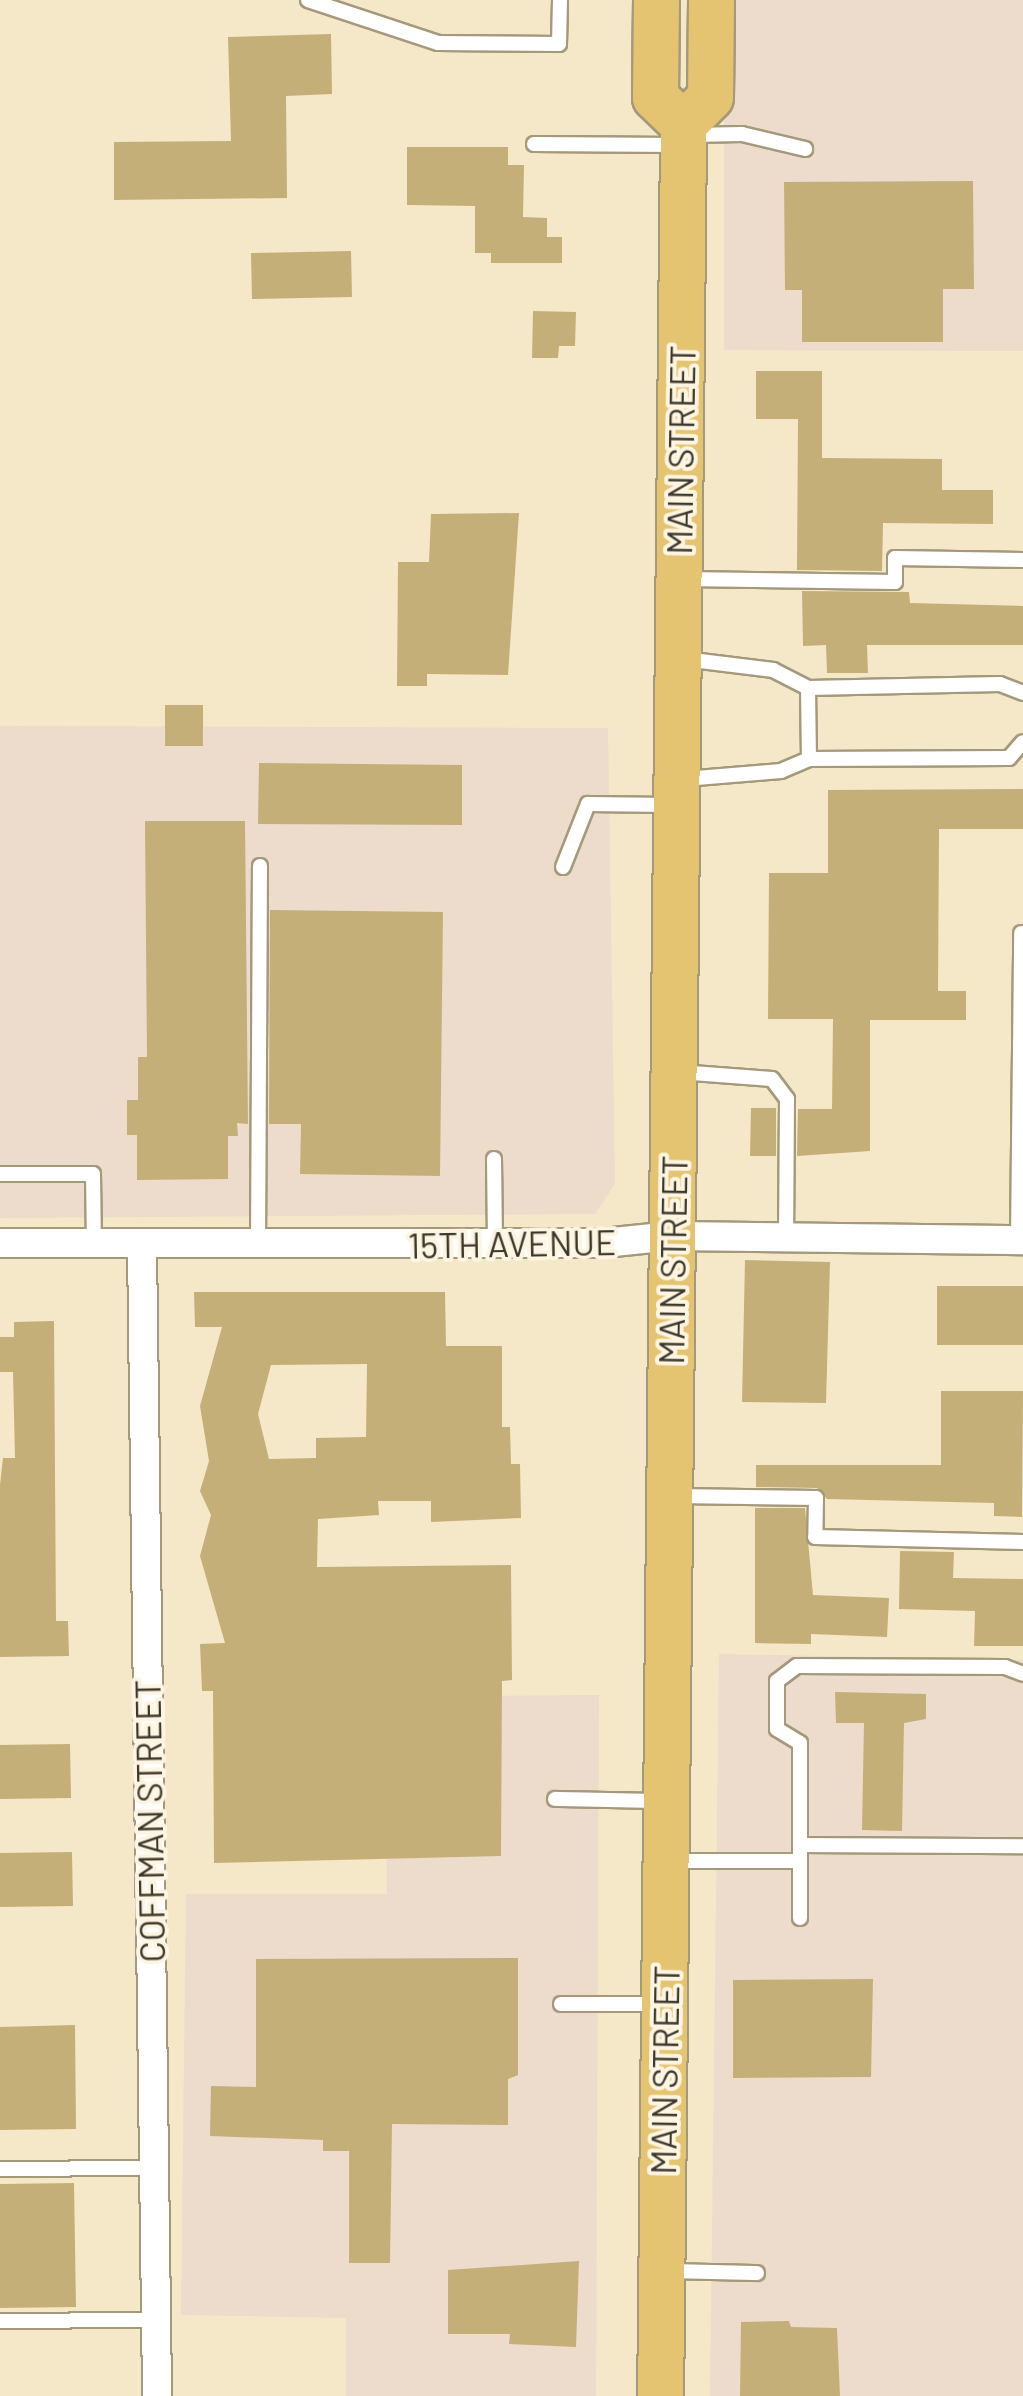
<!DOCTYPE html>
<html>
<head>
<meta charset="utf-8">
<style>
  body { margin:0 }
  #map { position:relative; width:1023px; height:2396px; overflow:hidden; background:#f4e8c8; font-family:Barlow,sans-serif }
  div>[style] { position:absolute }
  .commercial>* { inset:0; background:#eddbcb }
  .building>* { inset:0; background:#c4af79 }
  .roads { filter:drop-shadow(2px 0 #a5997c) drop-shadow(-2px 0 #a5997c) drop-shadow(0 2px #a5997c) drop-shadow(0 -2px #a5997c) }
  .service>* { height:14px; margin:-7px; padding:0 7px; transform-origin:7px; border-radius:7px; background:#fff }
  .minor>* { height:28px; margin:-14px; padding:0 14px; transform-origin:14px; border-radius:14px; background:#fff }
  .trunk>* { height:45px; margin:-22.5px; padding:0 22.5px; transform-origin:22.5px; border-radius:22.5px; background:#e4c470 }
  span { translate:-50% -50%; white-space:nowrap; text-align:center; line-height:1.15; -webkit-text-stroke:8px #fdf5e2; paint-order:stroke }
  .street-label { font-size:35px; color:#3d382c }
</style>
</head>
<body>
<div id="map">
  <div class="commercial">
    <div style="clip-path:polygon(724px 0,1023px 0,1023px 351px,724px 350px)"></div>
    <div style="clip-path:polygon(0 726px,608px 728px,615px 1184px,595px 1214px,0 1218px)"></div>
    <div style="clip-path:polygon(719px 1654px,1023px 1660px,1023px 2396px,710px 2396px)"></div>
    <div style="clip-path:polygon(599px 1695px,596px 2396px,346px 2396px,346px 2318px,181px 2315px,186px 1894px,387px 1894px,385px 1697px)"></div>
  </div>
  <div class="building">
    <div style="clip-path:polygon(331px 34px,332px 94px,286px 96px,287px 198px,114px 200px,114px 142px,231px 141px,228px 37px)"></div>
    <div style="clip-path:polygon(407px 147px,508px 147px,508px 165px,524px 165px,523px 217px,547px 218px,547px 237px,562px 237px,562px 263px,491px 263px,491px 253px,475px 253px,475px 206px,407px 205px)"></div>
    <div style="clip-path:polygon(973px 181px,974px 289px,943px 289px,943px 342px,802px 342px,802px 290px,785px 290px,784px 182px)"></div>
    <div style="clip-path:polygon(351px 251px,352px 297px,252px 299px,251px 253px)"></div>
    <div style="clip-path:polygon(533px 311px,576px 312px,575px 346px,559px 346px,558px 358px,532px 358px)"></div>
    <div style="clip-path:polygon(756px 371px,822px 371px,822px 458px,942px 459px,942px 490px,993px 490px,993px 524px,883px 523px,882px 571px,797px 570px,798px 419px,756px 419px)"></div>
    <div style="clip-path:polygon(519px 513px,508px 675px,427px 674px,427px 686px,397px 686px,398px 562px,429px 562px,431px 514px)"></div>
    <div style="clip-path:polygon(802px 591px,909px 592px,910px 603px,1023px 606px,1023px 645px,867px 645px,868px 673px,827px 673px,826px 645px,803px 646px)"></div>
    <div style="clip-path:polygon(165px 705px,203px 705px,203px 746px,165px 746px)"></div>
    <div style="clip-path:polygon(259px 763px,462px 765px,462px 825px,258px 824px)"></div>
    <div style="clip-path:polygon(1023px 789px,1023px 829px,939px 829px,938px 991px,966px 991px,966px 1020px,870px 1020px,870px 1151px,797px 1156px,798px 1109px,832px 1109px,833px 1019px,768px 1019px,769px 873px,828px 873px,828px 790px)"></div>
    <div style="clip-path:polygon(145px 821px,245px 821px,248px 1124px,237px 1123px,238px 1136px,228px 1136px,228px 1179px,137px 1180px,137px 1135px,127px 1135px,127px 1100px,138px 1100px,138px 1057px,147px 1057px)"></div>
    <div style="clip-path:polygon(270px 910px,443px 912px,440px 1176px,300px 1174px,301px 1124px,269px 1124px)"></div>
    <div style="clip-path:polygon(751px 1108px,776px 1108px,776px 1156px,750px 1156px)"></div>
    <div style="clip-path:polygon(745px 1260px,830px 1262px,826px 1403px,742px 1402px)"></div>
    <div style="clip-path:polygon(937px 1286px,1023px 1286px,1023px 1345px,937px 1345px)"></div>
    <div style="clip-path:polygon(evenodd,194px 1292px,445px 1292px,446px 1346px,502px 1346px,502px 1427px,510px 1427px,511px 1464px,520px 1464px,521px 1518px,431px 1522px,431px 1501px,378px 1501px,379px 1515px,318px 1519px,317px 1567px,511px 1565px,512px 1680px,502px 1681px,501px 1856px,214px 1863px,213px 1691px,202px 1691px,200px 1644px,225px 1643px,200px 1556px,211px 1515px,200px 1491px,209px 1461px,200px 1406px,222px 1327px,195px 1327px,194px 1292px,367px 1364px,366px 1437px,316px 1438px,316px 1458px,269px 1459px,258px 1414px,271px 1365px,367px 1364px)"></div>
    <div style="clip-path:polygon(54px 1321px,56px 1621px,68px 1621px,69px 1656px,0 1657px,0 1485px,3px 1458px,15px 1458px,13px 1372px,0 1372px,0 1337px,14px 1337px,14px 1322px)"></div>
    <div style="clip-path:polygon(941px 1391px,1023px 1391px,1022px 1517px,994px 1516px,994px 1503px,827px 1499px,817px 1488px,756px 1487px,756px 1465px,941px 1465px)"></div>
    <div style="clip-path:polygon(755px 1508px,805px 1508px,813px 1595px,889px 1598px,887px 1637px,811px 1634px,811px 1644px,755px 1643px)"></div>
    <div style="clip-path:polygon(900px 1551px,954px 1552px,953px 1578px,1023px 1579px,1023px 1646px,974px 1646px,975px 1611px,899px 1609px)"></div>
    <div style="clip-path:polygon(835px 1692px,926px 1694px,926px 1719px,904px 1723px,902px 1831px,862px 1830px,864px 1723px,836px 1723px)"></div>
    <div style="clip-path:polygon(70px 1744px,71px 1798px,0 1799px,0 1745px)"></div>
    <div style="clip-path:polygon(72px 1852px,73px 1906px,0 1907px,0 1853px)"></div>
    <div style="clip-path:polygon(518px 1958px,518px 2075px,508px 2079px,508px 2125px,392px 2124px,390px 2263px,349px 2263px,349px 2151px,323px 2151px,323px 2140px,210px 2136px,211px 2086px,256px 2087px,256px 1959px)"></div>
    <div style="clip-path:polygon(873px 1979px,871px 2077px,733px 2078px,733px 1980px)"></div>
    <div style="clip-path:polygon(75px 2025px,76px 2129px,0 2130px,0 2027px)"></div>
    <div style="clip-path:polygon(74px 2183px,76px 2307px,0 2308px,0 2184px)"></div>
    <div style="clip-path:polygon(579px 2261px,576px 2347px,509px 2344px,510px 2334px,448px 2334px,448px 2270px)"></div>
    <div style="clip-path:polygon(789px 2321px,791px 2327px,837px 2328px,840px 2396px,740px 2396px,741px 2322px)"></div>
  </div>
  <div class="roads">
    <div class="service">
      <div style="left:308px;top:0;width:137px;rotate:18.3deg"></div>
      <div style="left:438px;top:43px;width:121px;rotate:0.5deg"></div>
      <div style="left:559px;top:44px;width:44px;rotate:-88.7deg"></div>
      <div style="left:689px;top:135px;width:53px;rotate:-1.1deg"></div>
      <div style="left:742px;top:134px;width:65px;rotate:13.4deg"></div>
      <div style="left:534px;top:144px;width:143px;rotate:0.4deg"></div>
      <div style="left:684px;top:579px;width:211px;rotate:0.8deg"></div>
      <div style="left:895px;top:582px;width:24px;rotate:-90deg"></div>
      <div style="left:895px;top:558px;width:128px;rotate:0.9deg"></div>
      <div style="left:684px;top:659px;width:90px;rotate:7deg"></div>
      <div style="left:773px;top:670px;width:39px;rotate:27deg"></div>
      <div style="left:808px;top:688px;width:71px;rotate:89.2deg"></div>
      <div style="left:809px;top:759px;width:30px;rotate:157deg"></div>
      <div style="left:781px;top:771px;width:97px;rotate:175.3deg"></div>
      <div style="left:808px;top:688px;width:192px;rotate:-1.2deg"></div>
      <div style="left:1000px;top:684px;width:25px;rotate:21deg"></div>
      <div style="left:809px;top:759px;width:200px;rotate:-0.3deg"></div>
      <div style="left:1009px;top:758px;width:21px;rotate:-49deg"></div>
      <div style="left:563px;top:867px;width:68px;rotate:-68.4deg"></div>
      <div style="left:588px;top:804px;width:82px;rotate:0.7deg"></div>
      <div style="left:679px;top:1072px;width:93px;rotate:4.3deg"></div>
      <div style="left:772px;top:1079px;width:25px;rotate:53deg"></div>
      <div style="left:787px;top:1099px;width:138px;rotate:90.4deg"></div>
      <div style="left:494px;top:1159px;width:85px;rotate:89.3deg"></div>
      <div style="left:0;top:1174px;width:93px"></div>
      <div style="left:93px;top:1174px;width:71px;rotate:89.2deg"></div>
      <div style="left:1018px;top:1240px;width:307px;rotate:-89.4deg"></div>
      <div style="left:258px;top:1245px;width:379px;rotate:-89.7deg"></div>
      <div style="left:675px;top:1496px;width:141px;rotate:0.8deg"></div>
      <div style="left:816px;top:1498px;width:39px;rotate:91deg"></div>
      <div style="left:815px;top:1537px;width:208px;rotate:1.4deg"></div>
      <div style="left:555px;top:1799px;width:106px;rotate:1.1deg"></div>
      <div style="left:800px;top:1845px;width:223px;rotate:0.3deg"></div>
      <div style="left:672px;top:1861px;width:128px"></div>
      <div style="left:800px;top:1918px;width:175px;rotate:-90deg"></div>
      <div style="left:800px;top:1743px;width:27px;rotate:-149deg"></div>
      <div style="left:777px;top:1729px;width:48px;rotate:-90deg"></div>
      <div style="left:777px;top:1681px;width:25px;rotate:-37deg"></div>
      <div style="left:797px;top:1666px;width:208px;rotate:0.3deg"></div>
      <div style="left:1005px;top:1667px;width:19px;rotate:21deg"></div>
      <div style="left:561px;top:2004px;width:99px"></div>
      <div style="left:0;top:2169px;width:154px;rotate:-0.4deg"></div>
      <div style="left:667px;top:2271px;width:90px;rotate:1.3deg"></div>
      <div style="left:0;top:2321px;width:156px;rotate:-0.4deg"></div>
    </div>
    <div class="minor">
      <div style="left:0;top:1243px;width:604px"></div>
      <div style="left:604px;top:1243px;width:68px;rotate:-5.9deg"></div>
      <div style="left:672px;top:1236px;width:351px;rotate:0.7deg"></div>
      <div style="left:142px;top:1246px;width:1150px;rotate:89.25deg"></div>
    </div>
    <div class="trunk">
      <div style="left:656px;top:0;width:97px;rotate:90.6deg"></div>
      <div style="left:655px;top:97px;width:39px;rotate:44deg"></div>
      <div style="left:683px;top:124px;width:11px;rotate:90deg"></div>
      <div style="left:683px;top:135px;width:2261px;rotate:90.58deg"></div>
      <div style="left:683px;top:124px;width:38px;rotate:-45deg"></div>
      <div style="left:710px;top:97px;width:97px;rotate:-89.4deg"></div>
    </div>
  </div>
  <div class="street-label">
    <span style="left:680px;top:450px;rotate:-89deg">MAIN STREET</span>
    <span style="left:512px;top:1243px;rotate:-1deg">15TH AVENUE</span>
    <span style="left:672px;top:1260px;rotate:-89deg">MAIN STREET</span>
    <span style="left:149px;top:1821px;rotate:-91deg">COFFMAN STREET</span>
    <span style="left:664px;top:2070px;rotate:-89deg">MAIN STREET</span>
  </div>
</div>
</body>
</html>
